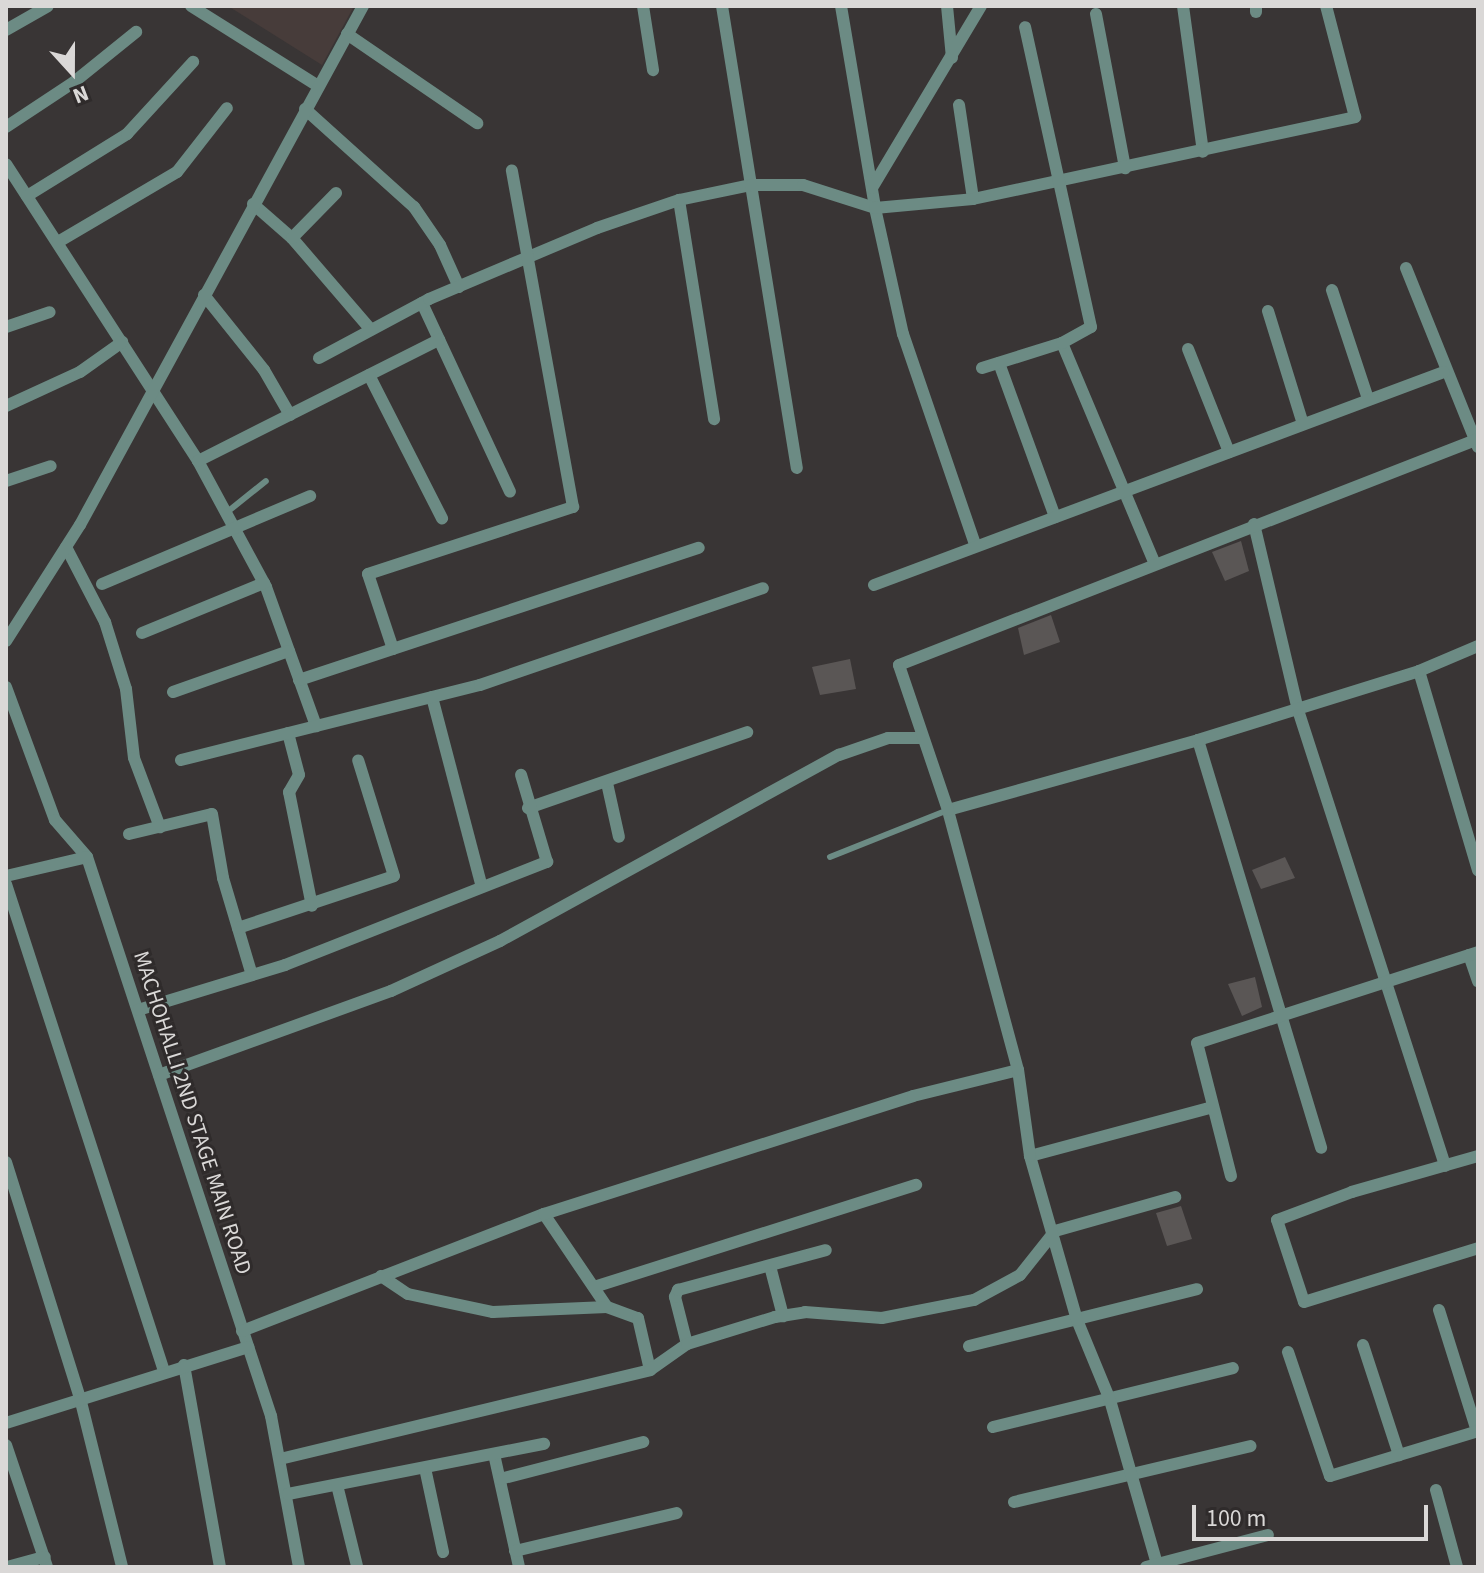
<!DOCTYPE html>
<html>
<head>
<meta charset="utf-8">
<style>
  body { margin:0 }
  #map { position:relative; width:1484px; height:1573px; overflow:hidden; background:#393535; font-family:"Source Sans 3",sans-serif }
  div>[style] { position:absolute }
  .built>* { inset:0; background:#473c3a }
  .building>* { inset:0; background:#5a5655 }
  .lane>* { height:6px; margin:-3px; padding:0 3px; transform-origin:3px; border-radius:3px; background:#6c8b84 }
  .street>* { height:12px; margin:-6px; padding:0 6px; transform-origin:6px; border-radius:6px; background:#6c8b84 }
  span { translate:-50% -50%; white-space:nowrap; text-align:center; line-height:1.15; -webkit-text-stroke:6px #2f2b2b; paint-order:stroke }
  .street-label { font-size:22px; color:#dad8d7 }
  .frame { position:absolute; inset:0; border:8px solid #dad8d7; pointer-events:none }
  .north { position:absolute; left:32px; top:32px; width:80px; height:80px; -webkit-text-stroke:6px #2f2b2b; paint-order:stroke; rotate:159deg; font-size:22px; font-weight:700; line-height:32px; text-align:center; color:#dad8d7 }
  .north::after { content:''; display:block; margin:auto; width:28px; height:36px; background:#dad8d7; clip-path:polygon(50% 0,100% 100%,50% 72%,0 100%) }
  .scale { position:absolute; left:1192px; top:1505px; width:236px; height:36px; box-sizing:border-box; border:4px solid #dad8d7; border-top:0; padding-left:10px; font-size:24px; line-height:28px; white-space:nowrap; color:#dad8d7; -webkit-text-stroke:6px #2f2b2b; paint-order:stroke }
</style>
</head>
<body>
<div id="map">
  <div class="built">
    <div style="clip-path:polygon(228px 6px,354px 6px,322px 65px)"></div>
  </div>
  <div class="building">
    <div style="clip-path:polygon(1241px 541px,1249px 571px,1225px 581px,1212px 552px)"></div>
    <div style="clip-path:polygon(1051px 615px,1060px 642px,1024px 655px,1018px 628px)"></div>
    <div style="clip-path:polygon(850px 659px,856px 689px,820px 695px,812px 667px)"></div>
    <div style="clip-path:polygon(1285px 857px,1295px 878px,1261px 889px,1252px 870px)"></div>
    <div style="clip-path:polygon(1255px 977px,1262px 1007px,1242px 1016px,1228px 984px)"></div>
    <div style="clip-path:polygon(1181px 1206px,1192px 1239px,1167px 1246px,1156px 1213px)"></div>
  </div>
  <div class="lane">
    <div style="left:226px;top:513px;width:51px;rotate:-38.7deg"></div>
    <div style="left:830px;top:857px;width:127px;rotate:-21.7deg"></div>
  </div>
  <div class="street">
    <div style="left:191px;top:6px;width:150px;rotate:32.2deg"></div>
    <div style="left:643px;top:6px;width:65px;rotate:81.1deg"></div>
    <div style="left:722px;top:6px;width:468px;rotate:80.8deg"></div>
    <div style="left:841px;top:6px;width:205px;rotate:80.4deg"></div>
    <div style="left:875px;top:208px;width:129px;rotate:77.5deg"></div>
    <div style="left:903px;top:334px;width:222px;rotate:71.1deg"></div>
    <div style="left:947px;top:6px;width:52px;rotate:84.5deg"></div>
    <div style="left:1183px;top:6px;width:147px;rotate:82.2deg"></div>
    <div style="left:1256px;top:6px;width:6px;rotate:90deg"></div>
    <div style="left:1096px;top:14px;width:157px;rotate:79.3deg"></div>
    <div style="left:6px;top:30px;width:48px;rotate:-29.7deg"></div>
    <div style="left:347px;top:34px;width:158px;rotate:34.4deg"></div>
    <div style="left:959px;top:105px;width:95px;rotate:81.5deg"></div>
    <div style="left:305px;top:109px;width:147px;rotate:42deg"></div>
    <div style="left:414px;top:207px;width:46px;rotate:55.6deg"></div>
    <div style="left:440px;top:245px;width:46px;rotate:65.7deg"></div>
    <div style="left:6px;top:127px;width:82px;rotate:-33.5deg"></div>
    <div style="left:74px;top:82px;width:80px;rotate:-38.9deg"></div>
    <div style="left:6px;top:164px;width:354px;rotate:57.1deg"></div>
    <div style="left:198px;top:461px;width:143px;rotate:61.6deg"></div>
    <div style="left:266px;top:587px;width:148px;rotate:70.2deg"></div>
    <div style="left:872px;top:188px;width:212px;rotate:-59.1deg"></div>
    <div style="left:27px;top:196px;width:118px;rotate:-31.8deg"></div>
    <div style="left:127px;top:134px;width:98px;rotate:-47.5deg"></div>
    <div style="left:679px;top:200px;width:222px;rotate:80.9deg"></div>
    <div style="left:253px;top:204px;width:52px;rotate:41.1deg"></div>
    <div style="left:292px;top:238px;width:121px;rotate:49.3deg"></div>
    <div style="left:292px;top:238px;width:63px;rotate:-45.6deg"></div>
    <div style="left:58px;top:242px;width:138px;rotate:-30.5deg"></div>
    <div style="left:177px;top:172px;width:81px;rotate:-52deg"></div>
    <div style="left:1406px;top:268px;width:193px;rotate:68.1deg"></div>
    <div style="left:1332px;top:290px;width:115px;rotate:71.7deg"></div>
    <div style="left:204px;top:295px;width:96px;rotate:51.3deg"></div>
    <div style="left:264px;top:370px;width:52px;rotate:60deg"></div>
    <div style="left:422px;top:303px;width:208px;rotate:65deg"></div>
    <div style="left:1268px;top:311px;width:118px;rotate:72.8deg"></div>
    <div style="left:6px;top:327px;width:46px;rotate:-18.8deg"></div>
    <div style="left:1062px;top:343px;width:238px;rotate:67.2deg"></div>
    <div style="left:1188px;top:349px;width:111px;rotate:68.3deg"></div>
    <div style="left:319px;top:358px;width:125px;rotate:-28.2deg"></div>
    <div style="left:429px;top:299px;width:182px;rotate:-22.9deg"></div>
    <div style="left:597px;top:228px;width:87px;rotate:-18.9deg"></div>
    <div style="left:679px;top:200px;width:74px;rotate:-11.8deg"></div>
    <div style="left:751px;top:185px;width:52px"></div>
    <div style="left:803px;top:185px;width:76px;rotate:17.7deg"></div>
    <div style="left:875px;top:208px;width:98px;rotate:-5.2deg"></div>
    <div style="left:973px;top:199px;width:391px;rotate:-12.1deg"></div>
    <div style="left:1355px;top:117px;width:115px;rotate:-104.6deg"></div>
    <div style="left:999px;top:363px;width:164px;rotate:70deg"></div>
    <div style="left:982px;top:368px;width:84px;rotate:-17.4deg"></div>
    <div style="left:1062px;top:343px;width:33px;rotate:-29deg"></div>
    <div style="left:1091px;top:327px;width:307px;rotate:-102.4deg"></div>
    <div style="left:369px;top:375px;width:161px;rotate:63deg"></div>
    <div style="left:6px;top:406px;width:81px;rotate:-24.7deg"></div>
    <div style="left:80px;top:372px;width:52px;rotate:-35.5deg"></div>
    <div style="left:198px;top:461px;width:270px;rotate:-26.7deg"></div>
    <div style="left:6px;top:481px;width:47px;rotate:-18.4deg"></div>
    <div style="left:1254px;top:524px;width:191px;rotate:76.7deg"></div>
    <div style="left:1298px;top:710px;width:479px;rotate:72.1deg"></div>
    <div style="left:66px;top:547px;width:85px;rotate:62.5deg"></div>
    <div style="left:105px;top:622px;width:70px;rotate:72.6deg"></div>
    <div style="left:126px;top:689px;width:69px;rotate:83.4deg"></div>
    <div style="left:134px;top:758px;width:74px;rotate:69.4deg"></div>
    <div style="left:102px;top:584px;width:226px;rotate:-22.9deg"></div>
    <div style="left:874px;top:585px;width:608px;rotate:-20.49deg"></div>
    <div style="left:142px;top:633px;width:132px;rotate:-22.3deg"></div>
    <div style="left:6px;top:641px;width:138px;rotate:-57.5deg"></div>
    <div style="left:80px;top:525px;width:591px;rotate:-61.4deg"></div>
    <div style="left:393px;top:649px;width:79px;rotate:-108.4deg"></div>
    <div style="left:368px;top:574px;width:216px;rotate:-18.1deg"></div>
    <div style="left:573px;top:507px;width:342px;rotate:-100.3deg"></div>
    <div style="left:1419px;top:671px;width:208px;rotate:73.5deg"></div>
    <div style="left:299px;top:680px;width:421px;rotate:-18.3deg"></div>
    <div style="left:6px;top:687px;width:142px;rotate:69.8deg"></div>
    <div style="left:55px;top:820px;width:49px;rotate:49.1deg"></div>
    <div style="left:87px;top:857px;width:589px;rotate:71.78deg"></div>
    <div style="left:271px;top:1416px;width:154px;rotate:79.5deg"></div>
    <div style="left:173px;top:692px;width:123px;rotate:-19.5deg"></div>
    <div style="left:432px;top:697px;width:196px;rotate:75.3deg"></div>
    <div style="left:288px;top:733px;width:43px;rotate:75.3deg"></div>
    <div style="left:299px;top:775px;width:20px;rotate:120deg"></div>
    <div style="left:289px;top:792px;width:116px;rotate:78.6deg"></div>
    <div style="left:1198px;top:740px;width:426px;rotate:73.2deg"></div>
    <div style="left:181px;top:760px;width:308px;rotate:-14.1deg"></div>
    <div style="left:480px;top:685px;width:299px;rotate:-18.9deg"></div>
    <div style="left:607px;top:783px;width:55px;rotate:77.5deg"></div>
    <div style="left:528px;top:808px;width:232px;rotate:-19.1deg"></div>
    <div style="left:948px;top:810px;width:260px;rotate:-15.6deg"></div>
    <div style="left:1198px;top:740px;width:232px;rotate:-17.3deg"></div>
    <div style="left:1419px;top:671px;width:64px;rotate:-23deg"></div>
    <div style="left:129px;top:834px;width:85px;rotate:-13.5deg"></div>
    <div style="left:212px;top:814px;width:65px;rotate:80.2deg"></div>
    <div style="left:223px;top:878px;width:101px;rotate:73.4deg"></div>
    <div style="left:6px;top:876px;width:83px;rotate:-13.2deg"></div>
    <div style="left:6px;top:884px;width:512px;rotate:72.03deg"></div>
    <div style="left:238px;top:928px;width:164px;rotate:-18.4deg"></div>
    <div style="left:394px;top:876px;width:121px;rotate:-107.2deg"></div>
    <div style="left:1469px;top:955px;width:28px;rotate:71deg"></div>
    <div style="left:138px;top:1010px;width:154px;rotate:-17deg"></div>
    <div style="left:285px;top:965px;width:282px;rotate:-21.5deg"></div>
    <div style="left:547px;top:862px;width:91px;rotate:-106.6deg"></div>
    <div style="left:159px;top:1075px;width:247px;rotate:-19.9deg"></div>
    <div style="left:391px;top:991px;width:120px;rotate:-24.6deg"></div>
    <div style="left:500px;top:941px;width:387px;rotate:-28.8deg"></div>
    <div style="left:839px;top:755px;width:52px;rotate:-19.1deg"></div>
    <div style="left:888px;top:738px;width:32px"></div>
    <div style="left:1030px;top:1156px;width:189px;rotate:-15deg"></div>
    <div style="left:1478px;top:1156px;width:131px;rotate:164.1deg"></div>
    <div style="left:1352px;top:1192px;width:80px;rotate:159.5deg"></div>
    <div style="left:1277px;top:1220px;width:86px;rotate:71.8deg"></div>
    <div style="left:1304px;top:1302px;width:182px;rotate:-17.2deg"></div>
    <div style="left:6px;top:1162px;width:247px;rotate:72.6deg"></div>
    <div style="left:80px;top:1398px;width:174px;rotate:76deg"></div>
    <div style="left:1231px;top:1176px;width:137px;rotate:-104.3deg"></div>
    <div style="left:1197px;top:1043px;width:295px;rotate:-17.9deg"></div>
    <div style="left:544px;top:1214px;width:112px;rotate:55.9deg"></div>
    <div style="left:607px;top:1307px;width:33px;rotate:20deg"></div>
    <div style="left:638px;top:1318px;width:53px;rotate:77deg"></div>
    <div style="left:770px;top:1266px;width:52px;rotate:75.4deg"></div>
    <div style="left:381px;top:1276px;width:32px;rotate:34deg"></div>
    <div style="left:408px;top:1294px;width:87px;rotate:12deg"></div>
    <div style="left:493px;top:1312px;width:114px;rotate:-2.5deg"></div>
    <div style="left:594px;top:1287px;width:338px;rotate:-17.6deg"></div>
    <div style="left:1439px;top:1310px;width:127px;rotate:72.6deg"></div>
    <div style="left:242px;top:1331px;width:324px;rotate:-21.2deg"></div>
    <div style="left:544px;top:1214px;width:387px;rotate:-17.7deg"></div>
    <div style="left:913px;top:1096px;width:108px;rotate:-13.9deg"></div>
    <div style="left:687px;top:1344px;width:49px;rotate:-104.3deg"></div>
    <div style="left:675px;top:1297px;width:8px;rotate:-67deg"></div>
    <div style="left:678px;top:1290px;width:153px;rotate:-15.1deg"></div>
    <div style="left:1363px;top:1345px;width:116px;rotate:71.9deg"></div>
    <div style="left:969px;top:1346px;width:235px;rotate:-14deg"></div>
    <div style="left:1288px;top:1352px;width:131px;rotate:71.3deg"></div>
    <div style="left:1330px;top:1476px;width:155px;rotate:-16.9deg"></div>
    <div style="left:184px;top:1365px;width:205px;rotate:79.9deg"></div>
    <div style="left:6px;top:1423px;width:254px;rotate:-17.4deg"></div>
    <div style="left:993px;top:1427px;width:247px;rotate:-13.8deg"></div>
    <div style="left:6px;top:1445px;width:129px;rotate:71.4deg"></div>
    <div style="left:494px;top:1454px;width:116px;rotate:77.5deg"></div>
    <div style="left:280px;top:1459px;width:381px;rotate:-13.5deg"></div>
    <div style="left:650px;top:1370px;width:45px;rotate:-35.1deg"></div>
    <div style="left:687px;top:1344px;width:92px;rotate:-17.1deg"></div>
    <div style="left:775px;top:1317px;width:30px;rotate:-9deg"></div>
    <div style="left:805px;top:1312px;width:77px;rotate:4.5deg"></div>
    <div style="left:882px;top:1318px;width:94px;rotate:-11.1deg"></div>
    <div style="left:974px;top:1300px;width:52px;rotate:-28.5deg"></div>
    <div style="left:1020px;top:1275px;width:56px;rotate:-51.5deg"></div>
    <div style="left:1055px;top:1231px;width:125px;rotate:-15.8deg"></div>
    <div style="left:425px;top:1468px;width:86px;rotate:77.9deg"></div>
    <div style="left:500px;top:1479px;width:148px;rotate:-14.5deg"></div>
    <div style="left:337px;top:1485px;width:83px;rotate:76.1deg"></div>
    <div style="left:1436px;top:1490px;width:80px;rotate:74.7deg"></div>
    <div style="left:288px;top:1494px;width:261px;rotate:-11.1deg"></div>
    <div style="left:1014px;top:1502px;width:243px;rotate:-13.3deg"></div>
    <div style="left:515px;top:1551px;width:166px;rotate:-13.2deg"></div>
    <div style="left:1157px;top:1564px;width:171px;rotate:-106deg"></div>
    <div style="left:1110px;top:1400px;width:87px;rotate:-112.4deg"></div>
    <div style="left:1077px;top:1320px;width:171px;rotate:-106deg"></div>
    <div style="left:1030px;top:1156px;width:87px;rotate:-97.9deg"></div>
    <div style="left:1018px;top:1070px;width:269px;rotate:-105.1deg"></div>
    <div style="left:948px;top:810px;width:153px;rotate:-108.7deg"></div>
    <div style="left:899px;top:665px;width:622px;rotate:-21.32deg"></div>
    <div style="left:7px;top:1567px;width:39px;rotate:-15deg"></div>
    <div style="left:1146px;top:1567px;width:126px;rotate:-14.7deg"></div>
  </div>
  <div class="street-label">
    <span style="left:192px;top:1113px;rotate:72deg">MACHOHALLI 2ND STAGE MAIN ROAD</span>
  </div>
  <div class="frame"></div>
  <div class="north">N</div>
  <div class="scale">100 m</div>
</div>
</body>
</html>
